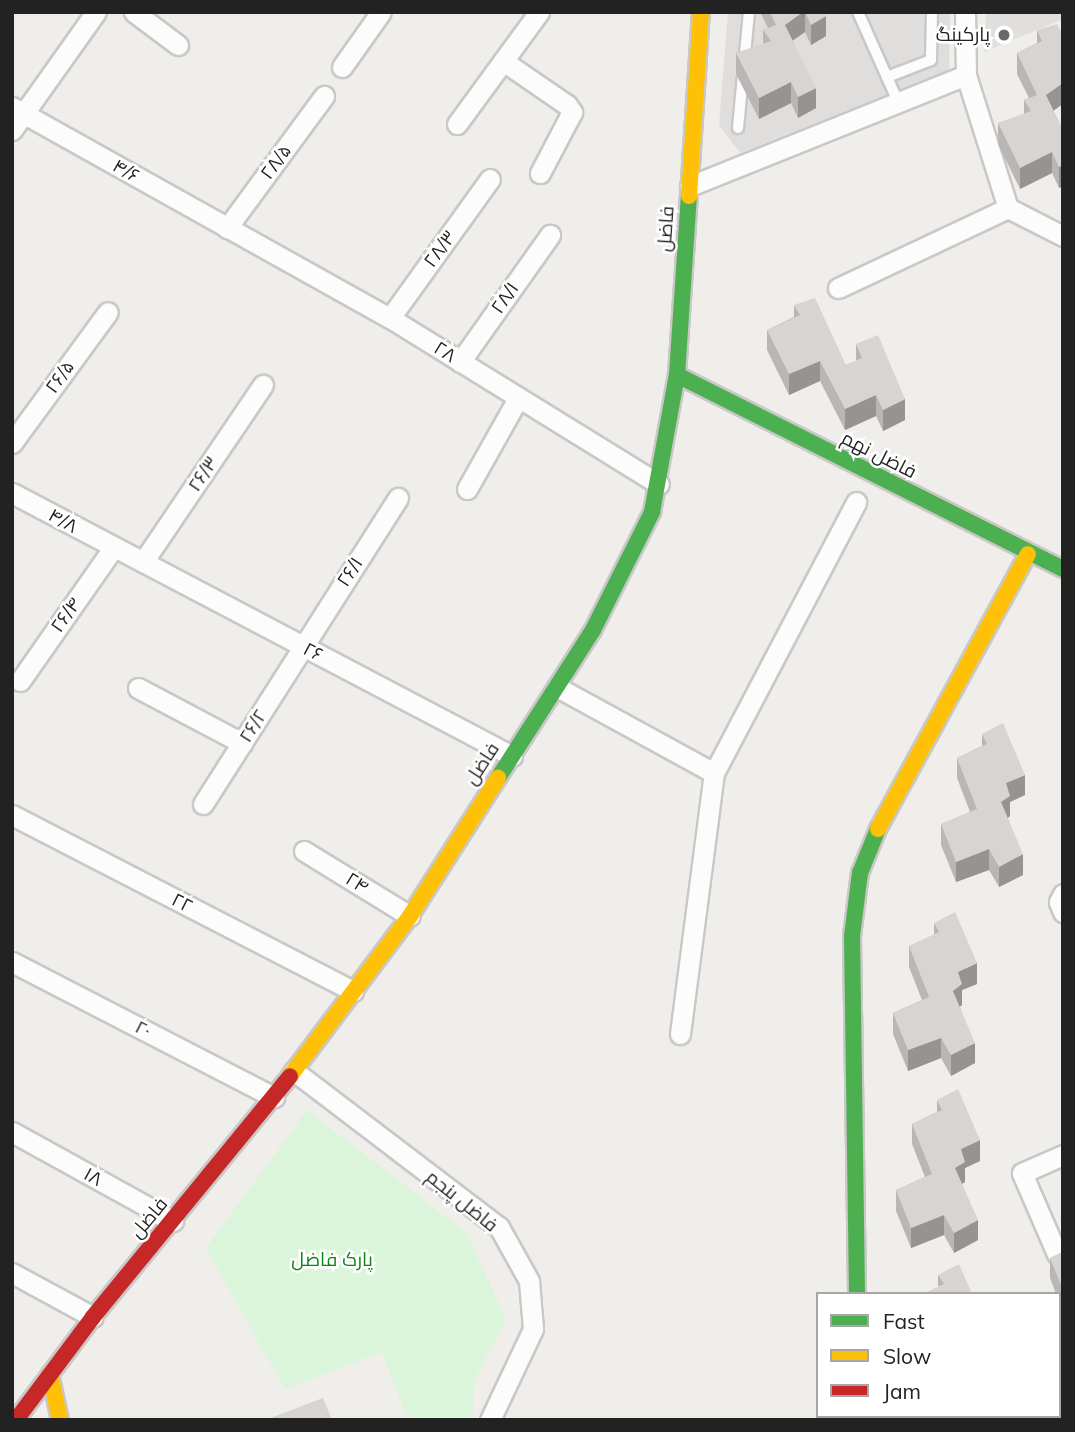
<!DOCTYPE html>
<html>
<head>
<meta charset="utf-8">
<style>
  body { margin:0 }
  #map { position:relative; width:1075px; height:1432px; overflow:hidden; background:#f0eeeb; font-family:Mulish,Cairo,sans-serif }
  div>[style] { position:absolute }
  .residential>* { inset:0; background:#dfdedc }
  .park>* { inset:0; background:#daf5da }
  .parking>* { inset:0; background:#e0dfde }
  .roads { filter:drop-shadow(2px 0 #c9c8c7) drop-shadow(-2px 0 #c9c8c7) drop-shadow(0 2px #c9c8c7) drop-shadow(0 -2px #c9c8c7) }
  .lane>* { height:10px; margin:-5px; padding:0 5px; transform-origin:5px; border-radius:5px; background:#fdfcfc }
  .street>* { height:19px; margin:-9.5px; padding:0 9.5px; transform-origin:9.5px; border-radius:9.5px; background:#fdfcfc }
  .fast>* { height:16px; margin:-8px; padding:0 8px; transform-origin:8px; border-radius:8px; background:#4caf50 }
  .slow>* { height:16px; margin:-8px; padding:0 8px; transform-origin:8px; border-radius:8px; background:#ffc107 }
  .jam>* { height:16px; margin:-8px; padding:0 8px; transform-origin:8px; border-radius:8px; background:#c62828 }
  .wall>* { inset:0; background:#b9b6b5 }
  .shaded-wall>* { inset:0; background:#969493 }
  .building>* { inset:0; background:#d7d4d2 }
  .dots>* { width:19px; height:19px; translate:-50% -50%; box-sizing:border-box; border:4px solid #fff; border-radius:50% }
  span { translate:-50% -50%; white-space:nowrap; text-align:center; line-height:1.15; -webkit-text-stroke:5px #fff; paint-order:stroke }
  .poi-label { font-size:19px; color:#222 }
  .right { translate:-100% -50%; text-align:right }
  .street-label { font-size:19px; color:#222 }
  .park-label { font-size:19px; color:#0c8416 }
  .frame { position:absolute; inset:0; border:14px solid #222; pointer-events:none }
  .legend { position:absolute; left:816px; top:1292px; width:245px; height:126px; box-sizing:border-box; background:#fff; border:2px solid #a7a7a7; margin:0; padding:9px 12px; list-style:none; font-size:21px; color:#222 }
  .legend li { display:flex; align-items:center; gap:14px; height:35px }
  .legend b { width:35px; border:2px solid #a7a7a7 }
</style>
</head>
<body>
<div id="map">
  <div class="residential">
    <div style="clip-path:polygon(728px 12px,950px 12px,949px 70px,740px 153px,719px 125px)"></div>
  </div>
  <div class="park">
    <div style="clip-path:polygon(307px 1110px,467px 1233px,506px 1320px,473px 1383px,473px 1420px,408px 1420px,382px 1352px,285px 1389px,206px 1248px)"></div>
  </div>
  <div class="parking">
    <div style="clip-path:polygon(986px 12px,1063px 12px,1063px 19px,984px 52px)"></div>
  </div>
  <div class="roads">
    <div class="lane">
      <div style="left:858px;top:12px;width:98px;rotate:66deg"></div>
      <div style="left:887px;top:77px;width:47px;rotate:-21.1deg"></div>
      <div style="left:931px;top:60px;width:48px;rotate:-88.8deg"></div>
      <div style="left:738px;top:128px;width:117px;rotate:-84.6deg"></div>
    </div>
    <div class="street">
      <div style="left:134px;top:12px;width:55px;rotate:36.9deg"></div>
      <div style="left:965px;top:12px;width:63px;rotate:89.1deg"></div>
      <div style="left:966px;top:75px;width:139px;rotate:72.5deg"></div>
      <div style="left:1008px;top:208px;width:62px;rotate:27deg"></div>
      <div style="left:503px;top:61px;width:78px;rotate:34.5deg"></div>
      <div style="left:567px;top:105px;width:9px;rotate:54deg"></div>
      <div style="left:572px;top:112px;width:69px;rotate:117.7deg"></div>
      <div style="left:342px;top:67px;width:67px;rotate:-54.7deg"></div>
      <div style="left:12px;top:107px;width:433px;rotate:29.2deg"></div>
      <div style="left:390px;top:318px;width:316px;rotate:31.7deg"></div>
      <div style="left:457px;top:124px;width:139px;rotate:-53.8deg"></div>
      <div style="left:12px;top:130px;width:145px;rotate:-54.6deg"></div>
      <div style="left:690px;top:186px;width:297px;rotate:-21.9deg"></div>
      <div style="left:227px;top:228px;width:164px;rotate:-53.7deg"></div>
      <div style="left:838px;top:288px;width:188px;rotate:-25.2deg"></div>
      <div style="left:390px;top:318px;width:171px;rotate:-54.3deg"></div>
      <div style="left:460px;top:362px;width:156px;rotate:-54.7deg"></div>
      <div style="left:12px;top:443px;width:162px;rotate:-53.8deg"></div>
      <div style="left:467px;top:489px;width:104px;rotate:-60.7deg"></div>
      <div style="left:12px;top:493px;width:565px;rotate:27.74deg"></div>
      <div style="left:143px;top:562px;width:214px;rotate:-55.9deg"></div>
      <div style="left:20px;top:681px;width:162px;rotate:-55deg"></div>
      <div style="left:557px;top:687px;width:179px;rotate:28.7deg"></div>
      <div style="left:138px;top:688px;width:118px;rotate:27.9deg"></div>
      <div style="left:203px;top:804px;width:363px;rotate:-57.5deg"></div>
      <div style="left:12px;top:815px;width:384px;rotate:27.3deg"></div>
      <div style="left:304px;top:851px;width:124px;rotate:31.5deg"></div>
      <div style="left:1063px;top:894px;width:9px;rotate:117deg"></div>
      <div style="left:1059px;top:902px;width:11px;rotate:68deg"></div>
      <div style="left:12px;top:962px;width:295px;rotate:27.3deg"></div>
      <div style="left:680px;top:1034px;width:263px;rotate:-82.6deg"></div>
      <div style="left:714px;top:773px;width:306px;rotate:-62.3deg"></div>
      <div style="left:294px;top:1071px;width:258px;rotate:37.3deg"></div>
      <div style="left:499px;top:1227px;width:62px;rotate:60.9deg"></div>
      <div style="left:529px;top:1281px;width:48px;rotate:85.2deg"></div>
      <div style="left:533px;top:1329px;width:101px;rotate:115.3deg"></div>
      <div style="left:12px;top:1132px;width:184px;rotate:28.9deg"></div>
      <div style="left:1057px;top:1254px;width:88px;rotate:-113.4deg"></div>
      <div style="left:1022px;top:1173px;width:45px;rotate:-23.7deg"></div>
      <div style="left:12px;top:1273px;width:92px;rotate:28.5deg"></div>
      <div style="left:1059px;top:1410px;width:4px"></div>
    </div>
    <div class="fast">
      <div style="left:677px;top:375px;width:432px;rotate:26.7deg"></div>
      <div style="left:498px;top:778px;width:176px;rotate:-57.3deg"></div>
      <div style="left:593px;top:630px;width:132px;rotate:-63.4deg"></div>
      <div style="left:652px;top:512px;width:139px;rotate:-79.7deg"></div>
      <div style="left:677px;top:375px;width:179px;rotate:-86.2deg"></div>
      <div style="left:857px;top:1294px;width:358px;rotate:-90.8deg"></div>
      <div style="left:852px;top:936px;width:64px;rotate:-82.8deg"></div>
      <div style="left:860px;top:873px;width:48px;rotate:-67.8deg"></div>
    </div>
    <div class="slow">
      <div style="left:689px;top:196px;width:184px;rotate:-86.3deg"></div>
      <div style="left:878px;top:829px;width:313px;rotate:-61.4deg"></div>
      <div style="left:290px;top:1076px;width:200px;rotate:-53.1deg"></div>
      <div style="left:410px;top:916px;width:164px;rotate:-57.5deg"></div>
      <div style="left:50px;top:1374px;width:47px;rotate:77.7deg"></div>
      <div style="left:862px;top:1416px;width:4px;rotate:76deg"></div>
    </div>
    <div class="jam">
      <div style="left:16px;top:1420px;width:129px;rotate:-53.2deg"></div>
      <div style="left:93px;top:1317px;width:311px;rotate:-50.7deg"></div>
    </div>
  </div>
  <div class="wall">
    <div style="clip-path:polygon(760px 12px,824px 12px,826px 36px,811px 45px,805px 32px,792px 40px,816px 108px,798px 118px,791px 103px,759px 119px,736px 74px,736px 53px,763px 44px,763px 30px,768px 28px)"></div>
    <div style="clip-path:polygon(1037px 30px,1063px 35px,1063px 104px,1053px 110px,1063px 130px,1063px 186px,1059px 188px,1052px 173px,1020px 189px,998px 144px,998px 123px,1024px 114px,1024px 100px,1029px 98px,1017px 74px,1017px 53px,1037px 43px)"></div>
    <div style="clip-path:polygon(794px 305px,846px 365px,856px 361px,856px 344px,905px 420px,883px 431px,876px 416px,845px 430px,820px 381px,789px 395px,767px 350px,767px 330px,794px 317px)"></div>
    <div style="clip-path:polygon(982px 734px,1025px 795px,1010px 802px,1010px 816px,1008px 818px,1023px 875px,999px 887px,989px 870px,956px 882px,941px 845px,941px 824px,970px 812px,957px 778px,957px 758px,982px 746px)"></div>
    <div style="clip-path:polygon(934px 923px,977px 984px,962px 990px,962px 1005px,960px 1006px,975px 1063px,951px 1076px,941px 1058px,908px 1071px,893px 1034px,893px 1013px,922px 1000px,909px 967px,909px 946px,934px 935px)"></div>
    <div style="clip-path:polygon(937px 1100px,980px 1161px,965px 1168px,965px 1182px,962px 1184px,978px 1240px,954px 1253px,944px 1235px,911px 1248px,896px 1211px,896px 1190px,925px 1177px,912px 1144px,912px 1124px,937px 1112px)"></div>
    <div style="clip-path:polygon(1063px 1252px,1063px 1310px,1059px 1302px,1059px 1294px,1056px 1294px,1050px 1278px,1050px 1258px)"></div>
    <div style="clip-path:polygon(938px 1275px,972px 1294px,938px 1286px)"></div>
    <div style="clip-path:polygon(949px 1416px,976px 1416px,970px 1420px,951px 1420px)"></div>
  </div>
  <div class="shaded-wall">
    <div style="clip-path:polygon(803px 12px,805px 12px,805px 32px,785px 46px,785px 25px)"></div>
    <div style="clip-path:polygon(826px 16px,826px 36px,811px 45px,811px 25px)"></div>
    <div style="clip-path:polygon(791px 82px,791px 103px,759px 119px,759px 98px)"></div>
    <div style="clip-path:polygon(1063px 83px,1063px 104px,1046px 116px,1046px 95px)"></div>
    <div style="clip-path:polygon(816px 88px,816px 108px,798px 118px,798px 97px)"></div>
    <div style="clip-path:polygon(1052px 152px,1052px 173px,1020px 189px,1020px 168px)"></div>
    <div style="clip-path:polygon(1063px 165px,1063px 186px,1059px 188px,1059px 167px)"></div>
    <div style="clip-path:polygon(820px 361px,820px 381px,789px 395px,789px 374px)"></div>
    <div style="clip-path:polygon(876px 395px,876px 416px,845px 430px,845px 409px)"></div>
    <div style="clip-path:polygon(905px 399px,905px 420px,883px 431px,883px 410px)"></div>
    <div style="clip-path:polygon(1025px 775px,1025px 795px,1010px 802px,1010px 816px,1001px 823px,1001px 802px,1006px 783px)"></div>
    <div style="clip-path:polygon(989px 849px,989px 870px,956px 882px,956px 862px)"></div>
    <div style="clip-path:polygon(1023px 854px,1023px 875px,999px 887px,999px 867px)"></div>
    <div style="clip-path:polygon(977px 963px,977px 984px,962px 990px,962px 1005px,953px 1011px,953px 991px,958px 972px)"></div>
    <div style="clip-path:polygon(941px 1038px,941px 1058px,908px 1071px,908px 1050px)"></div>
    <div style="clip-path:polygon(975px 1043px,975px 1063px,951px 1076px,951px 1055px)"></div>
    <div style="clip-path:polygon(980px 1140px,980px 1161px,965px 1168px,965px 1182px,955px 1188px,955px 1168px,961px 1149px)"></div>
    <div style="clip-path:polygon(944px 1215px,944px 1235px,911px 1248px,911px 1228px)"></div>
    <div style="clip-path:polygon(978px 1220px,978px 1240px,954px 1253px,954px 1233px)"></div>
    <div style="clip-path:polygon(912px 1416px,929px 1416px,919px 1420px,912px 1420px)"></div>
    <div style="clip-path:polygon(955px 1416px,976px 1416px,970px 1420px,955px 1420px)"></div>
  </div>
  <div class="building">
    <div style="clip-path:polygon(770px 12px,803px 12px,785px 25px,816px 88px,798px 97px,791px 82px,759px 98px,736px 53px,771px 41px,763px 30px,776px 25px)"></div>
    <div style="clip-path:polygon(805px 12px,824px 12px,826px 16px,811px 25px)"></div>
    <div style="clip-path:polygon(1057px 24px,1063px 35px,1063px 83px,1046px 95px,1063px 130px,1063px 165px,1059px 167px,1052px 152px,1020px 168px,998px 123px,1031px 111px,1024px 100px,1037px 95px,1017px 53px,1042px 41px,1037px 30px)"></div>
    <div style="clip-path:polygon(815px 298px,846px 365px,862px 358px,856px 344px,878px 335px,905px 399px,883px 410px,876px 395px,845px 409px,820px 361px,789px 374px,767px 330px,800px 315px,794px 305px)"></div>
    <div style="clip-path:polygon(1003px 723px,1025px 775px,1006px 783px,1010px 796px,1001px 802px,1023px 854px,999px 867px,989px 849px,956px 862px,941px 824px,977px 809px,957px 758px,987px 744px,982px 734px)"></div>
    <div style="clip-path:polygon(955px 912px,977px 963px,958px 972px,962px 984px,953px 991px,975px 1043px,951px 1055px,941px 1038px,908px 1050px,893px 1013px,929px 997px,909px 946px,939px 932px,934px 923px)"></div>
    <div style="clip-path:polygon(958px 1089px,980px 1140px,961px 1149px,965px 1162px,955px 1168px,978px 1220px,954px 1233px,944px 1215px,911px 1228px,896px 1190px,932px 1174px,912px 1124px,942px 1110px,937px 1100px)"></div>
    <div style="clip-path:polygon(1063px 1252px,1063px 1290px,1050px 1258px)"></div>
    <div style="clip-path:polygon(959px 1264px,972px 1294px,922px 1294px,944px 1284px,938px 1275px)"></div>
    <div style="clip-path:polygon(323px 1398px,332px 1420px,265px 1420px)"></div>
  </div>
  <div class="dots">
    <div style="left:1004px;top:35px;background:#6a6968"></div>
  </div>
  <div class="poi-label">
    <span class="right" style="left:990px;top:35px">پارکینگ</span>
  </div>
  <div class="street-label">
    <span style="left:276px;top:162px;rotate:-54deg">۲۸/۵</span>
    <span style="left:126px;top:171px;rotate:30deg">۴/۶</span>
    <span style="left:666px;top:229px;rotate:-86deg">فاضل</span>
    <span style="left:440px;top:249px;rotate:-54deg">۲۸/۳</span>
    <span style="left:505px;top:298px;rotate:-55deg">۲۸/۱</span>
    <span style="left:445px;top:352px;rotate:32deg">۲۸</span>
    <span style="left:60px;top:377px;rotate:-54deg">۲۶/۵</span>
    <span style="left:879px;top:455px;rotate:27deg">فاضل نهم</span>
    <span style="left:203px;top:474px;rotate:-56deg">۲۶/۳</span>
    <span style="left:63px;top:521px;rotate:29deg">۴/۸</span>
    <span style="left:350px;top:572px;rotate:-57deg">۲۶/۱</span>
    <span style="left:66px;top:615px;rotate:-55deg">۲۶/۴</span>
    <span style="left:313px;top:652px;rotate:28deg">۲۶</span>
    <span style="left:253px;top:726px;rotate:-58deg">۲۶/۲</span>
    <span style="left:482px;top:764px;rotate:-57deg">فاضل</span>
    <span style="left:357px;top:883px;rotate:32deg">۲۴</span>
    <span style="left:182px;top:903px;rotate:27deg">۲۲</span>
    <span style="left:143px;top:1029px;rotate:27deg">۲۰</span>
    <span style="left:93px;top:1177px;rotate:29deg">۱۸</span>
    <span style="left:462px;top:1201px;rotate:39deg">فاضل پنجم</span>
    <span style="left:149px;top:1218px;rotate:-50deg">فاضل</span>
  </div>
  <div class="park-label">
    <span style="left:332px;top:1260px">پارک فاضل</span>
  </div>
  <div class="frame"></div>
  <ul class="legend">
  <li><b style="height:9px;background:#4caf50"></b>Fast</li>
  <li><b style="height:9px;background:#ffc107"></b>Slow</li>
  <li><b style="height:9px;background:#c62828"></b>Jam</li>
  </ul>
</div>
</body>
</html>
